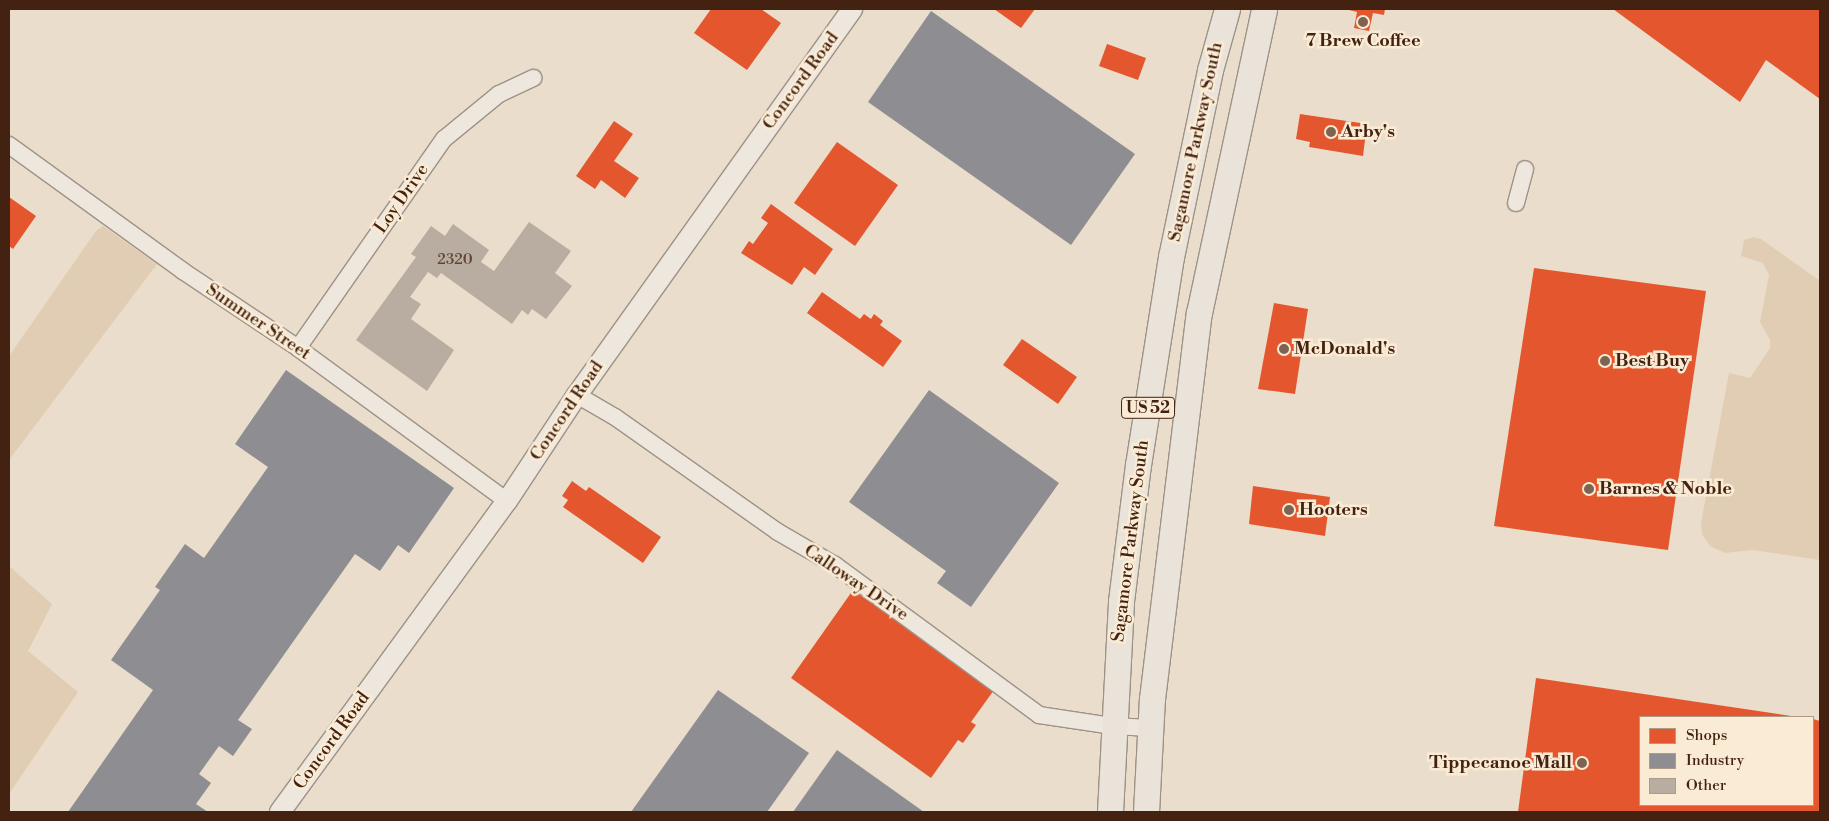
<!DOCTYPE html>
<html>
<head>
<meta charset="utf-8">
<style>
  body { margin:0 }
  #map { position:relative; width:1829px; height:821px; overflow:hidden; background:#eaddcb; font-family:"Libre Bodoni",serif }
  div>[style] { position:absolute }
  .green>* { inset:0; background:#e1cdb4 }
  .shops>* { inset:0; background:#e4572e }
  .industry>* { inset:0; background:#8d8d92 }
  .building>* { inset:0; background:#b8ada0 }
  .roads { filter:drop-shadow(1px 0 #9e9286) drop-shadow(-1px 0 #9e9286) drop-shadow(0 1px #9e9286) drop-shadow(0 -1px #9e9286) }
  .minor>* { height:16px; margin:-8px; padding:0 8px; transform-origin:8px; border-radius:8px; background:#ede7de }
  .tertiary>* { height:20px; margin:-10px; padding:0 10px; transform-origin:10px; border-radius:10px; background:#ede7de }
  .primary>* { height:25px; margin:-12.5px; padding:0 12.5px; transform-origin:12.5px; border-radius:12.5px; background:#eae3d9 }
  .dots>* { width:14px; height:14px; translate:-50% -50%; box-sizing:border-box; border:2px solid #faebd5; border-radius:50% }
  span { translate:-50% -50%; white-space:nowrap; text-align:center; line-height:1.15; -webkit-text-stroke:5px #faebd5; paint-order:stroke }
  .number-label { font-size:15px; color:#614535 }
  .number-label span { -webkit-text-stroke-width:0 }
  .shield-label span { padding:1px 4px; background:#faebd5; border:1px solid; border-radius:4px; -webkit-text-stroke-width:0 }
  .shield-label { font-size:16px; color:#421; font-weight:700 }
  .poi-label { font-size:18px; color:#421; font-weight:700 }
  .left { translate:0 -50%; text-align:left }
  .right { translate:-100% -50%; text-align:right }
  .street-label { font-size:18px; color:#421 }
  .frame { position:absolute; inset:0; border:10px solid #421; pointer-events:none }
  .legend { position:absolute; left:1639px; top:716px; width:175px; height:90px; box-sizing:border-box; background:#faebd5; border:1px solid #b19b87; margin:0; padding:6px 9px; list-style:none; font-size:15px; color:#421 }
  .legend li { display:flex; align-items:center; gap:10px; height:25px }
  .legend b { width:25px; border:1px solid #b19b87 }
</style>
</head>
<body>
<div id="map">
  <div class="green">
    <div style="clip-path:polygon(103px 226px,157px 264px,9px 460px,9px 356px,96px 231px)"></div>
    <div style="clip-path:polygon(1753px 237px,1761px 239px,1820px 281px,1820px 560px,1752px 550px,1725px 553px,1710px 546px,1702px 534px,1701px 523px,1729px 373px,1750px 378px,1770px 348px,1770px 340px,1760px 322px,1769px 275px,1763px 263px,1741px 256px,1744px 240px)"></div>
    <div style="clip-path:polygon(9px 566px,52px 604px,28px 651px,78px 692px,9px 794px)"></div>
  </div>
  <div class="shops">
    <div style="clip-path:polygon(711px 9px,761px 9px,781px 23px,747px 70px,694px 33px)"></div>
    <div style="clip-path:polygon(994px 9px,1035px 9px,1021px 28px)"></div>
    <div style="clip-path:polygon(1345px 9px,1385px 9px,1384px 15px,1373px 13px,1369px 31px,1354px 28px,1357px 12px)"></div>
    <div style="clip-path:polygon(1613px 9px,1820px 9px,1820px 99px,1766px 60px,1740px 102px)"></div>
    <div style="clip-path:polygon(1107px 44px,1146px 58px,1138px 80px,1099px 66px)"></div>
    <div style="clip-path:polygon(1300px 114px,1367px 124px,1363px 156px,1309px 147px,1310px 142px,1296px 139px)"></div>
    <div style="clip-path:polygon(614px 121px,633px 134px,614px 161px,639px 178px,625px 198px,601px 180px,595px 189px,576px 176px)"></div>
    <div style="clip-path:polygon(837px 142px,898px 185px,855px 246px,794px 203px)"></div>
    <div style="clip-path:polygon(9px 197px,36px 216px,13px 249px,9px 246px)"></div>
    <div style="clip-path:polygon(771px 204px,833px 249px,815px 275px,804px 267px,792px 285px,741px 253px,749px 241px,753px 244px,768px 223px,761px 218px)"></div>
    <div style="clip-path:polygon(1534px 268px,1706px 291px,1668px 550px,1494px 526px)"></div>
    <div style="clip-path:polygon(822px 292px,860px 319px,864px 314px,871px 319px,874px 314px,883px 321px,880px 325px,902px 341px,883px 367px,807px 313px)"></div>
    <div style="clip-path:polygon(1274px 303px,1308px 309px,1295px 394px,1258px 389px)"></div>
    <div style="clip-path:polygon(1022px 339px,1077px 377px,1058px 404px,1003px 365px)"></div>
    <div style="clip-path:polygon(572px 481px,586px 491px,589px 487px,661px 537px,643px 563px,563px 507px,568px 500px,562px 496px)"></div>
    <div style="clip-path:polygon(1253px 486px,1330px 497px,1325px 536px,1249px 524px)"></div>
    <div style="clip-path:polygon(853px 590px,994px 690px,971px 722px,976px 725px,963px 743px,958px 740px,931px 778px,791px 678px)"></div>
    <div style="clip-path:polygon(1536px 678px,1791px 716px,1640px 717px,1640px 805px,1813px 805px,1813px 719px,1820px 721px,1820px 812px,1518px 812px)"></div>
  </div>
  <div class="industry">
    <div style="clip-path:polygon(931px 11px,1135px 154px,1071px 245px,868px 102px)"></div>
    <div style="clip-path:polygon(286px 370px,454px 488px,409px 553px,398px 545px,380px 571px,355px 554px,238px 720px,252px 729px,233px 756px,219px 746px,199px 774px,211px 783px,196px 804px,208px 812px,68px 812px,153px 690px,111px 660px,160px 590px,155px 587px,185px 544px,204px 558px,268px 467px,235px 444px)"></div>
    <div style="clip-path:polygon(929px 390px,1059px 483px,971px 607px,937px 583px,946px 571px,849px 502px)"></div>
    <div style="clip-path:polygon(718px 690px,809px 753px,767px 812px,631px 812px)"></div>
    <div style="clip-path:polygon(837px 750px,924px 812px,793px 812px)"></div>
  </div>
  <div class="building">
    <div style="clip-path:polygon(529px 222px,571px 251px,555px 273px,572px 286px,546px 319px,532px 309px,528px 315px,522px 310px,512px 324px,441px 273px,437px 278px,428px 272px,410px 297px,421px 304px,411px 319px,454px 350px,427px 391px,356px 340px,416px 257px,411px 254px,431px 226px,445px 236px,453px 224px,489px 250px,481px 262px,494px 271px)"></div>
  </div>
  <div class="roads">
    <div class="minor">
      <div style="left:9px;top:145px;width:215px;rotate:35.9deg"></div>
      <div style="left:183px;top:271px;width:138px;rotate:33.8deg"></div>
      <div style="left:298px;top:348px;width:259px;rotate:36.2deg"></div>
      <div style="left:1516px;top:203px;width:35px;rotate:-75deg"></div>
      <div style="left:298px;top:348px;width:255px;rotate:-55.1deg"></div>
      <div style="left:444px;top:139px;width:71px;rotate:-39.3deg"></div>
      <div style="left:499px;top:94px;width:38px;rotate:-25deg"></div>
      <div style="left:577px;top:395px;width:44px;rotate:30.1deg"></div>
      <div style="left:615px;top:417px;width:199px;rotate:35.2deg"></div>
      <div style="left:778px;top:532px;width:66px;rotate:30.1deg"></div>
      <div style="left:835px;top:565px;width:253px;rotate:36.3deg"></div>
      <div style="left:1039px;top:715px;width:75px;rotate:8.5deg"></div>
      <div style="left:1113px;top:726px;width:37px;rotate:3deg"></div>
    </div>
    <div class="tertiary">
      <div style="left:280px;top:812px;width:385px;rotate:-53.9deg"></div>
      <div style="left:507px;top:501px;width:127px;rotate:-56.6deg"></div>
      <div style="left:577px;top:395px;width:474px;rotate:-54.5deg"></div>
    </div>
    <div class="primary">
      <div style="left:1110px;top:812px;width:211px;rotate:-87deg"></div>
      <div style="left:1121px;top:601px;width:137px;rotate:-82.9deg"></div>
      <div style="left:1138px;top:465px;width:211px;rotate:-81deg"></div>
      <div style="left:1171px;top:257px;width:191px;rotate:-78.2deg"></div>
      <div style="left:1210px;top:70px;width:63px;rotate:-74.4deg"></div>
      <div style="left:1146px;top:812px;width:113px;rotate:-87deg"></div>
      <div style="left:1152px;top:699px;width:389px;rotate:-83.1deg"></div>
      <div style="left:1199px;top:313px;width:311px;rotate:-77.9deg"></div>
    </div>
  </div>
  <div class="dots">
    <div style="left:1363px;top:22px;background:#7e6352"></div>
    <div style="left:1331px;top:132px;background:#7e6352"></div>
    <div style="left:1284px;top:349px;background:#7e6352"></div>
    <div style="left:1605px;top:361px;background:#7e6352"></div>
    <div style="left:1589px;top:489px;background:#7e6352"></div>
    <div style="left:1289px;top:510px;background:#7e6352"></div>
    <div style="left:1582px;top:763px;background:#7e6352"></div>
  </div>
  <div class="number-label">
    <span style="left:455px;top:260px">2320</span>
  </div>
  <div class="shield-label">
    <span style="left:1148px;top:408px">US 52</span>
  </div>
  <div class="poi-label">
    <span style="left:1363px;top:41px">7 Brew Coffee</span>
    <span class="left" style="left:1341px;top:132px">Arby's</span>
    <span class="left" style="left:1294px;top:349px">McDonald's</span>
    <span class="left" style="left:1615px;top:361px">Best Buy</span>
    <span class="left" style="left:1599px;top:489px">Barnes &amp; Noble</span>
    <span class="left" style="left:1299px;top:510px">Hooters</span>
    <span class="right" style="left:1572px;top:763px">Tippecanoe Mall</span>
  </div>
  <div class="street-label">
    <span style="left:801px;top:81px;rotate:-54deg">Concord Road</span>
    <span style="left:1196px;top:142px;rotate:-78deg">Sagamore Parkway South</span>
    <span style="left:402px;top:199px;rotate:-55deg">Loy Drive</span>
    <span style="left:258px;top:322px;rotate:34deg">Summer Street</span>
    <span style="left:567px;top:411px;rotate:-56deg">Concord Road</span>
    <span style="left:1131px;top:541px;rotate:-83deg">Sagamore Parkway South</span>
    <span style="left:856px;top:583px;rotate:34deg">Calloway Drive</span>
    <span style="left:332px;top:741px;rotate:-54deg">Concord Road</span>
  </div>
  <div class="frame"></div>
  <ul class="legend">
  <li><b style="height:14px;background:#e4572e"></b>Shops</li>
  <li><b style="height:14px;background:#8d8d92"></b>Industry</li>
  <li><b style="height:14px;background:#b8ada0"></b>Other</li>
  </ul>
</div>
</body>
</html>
